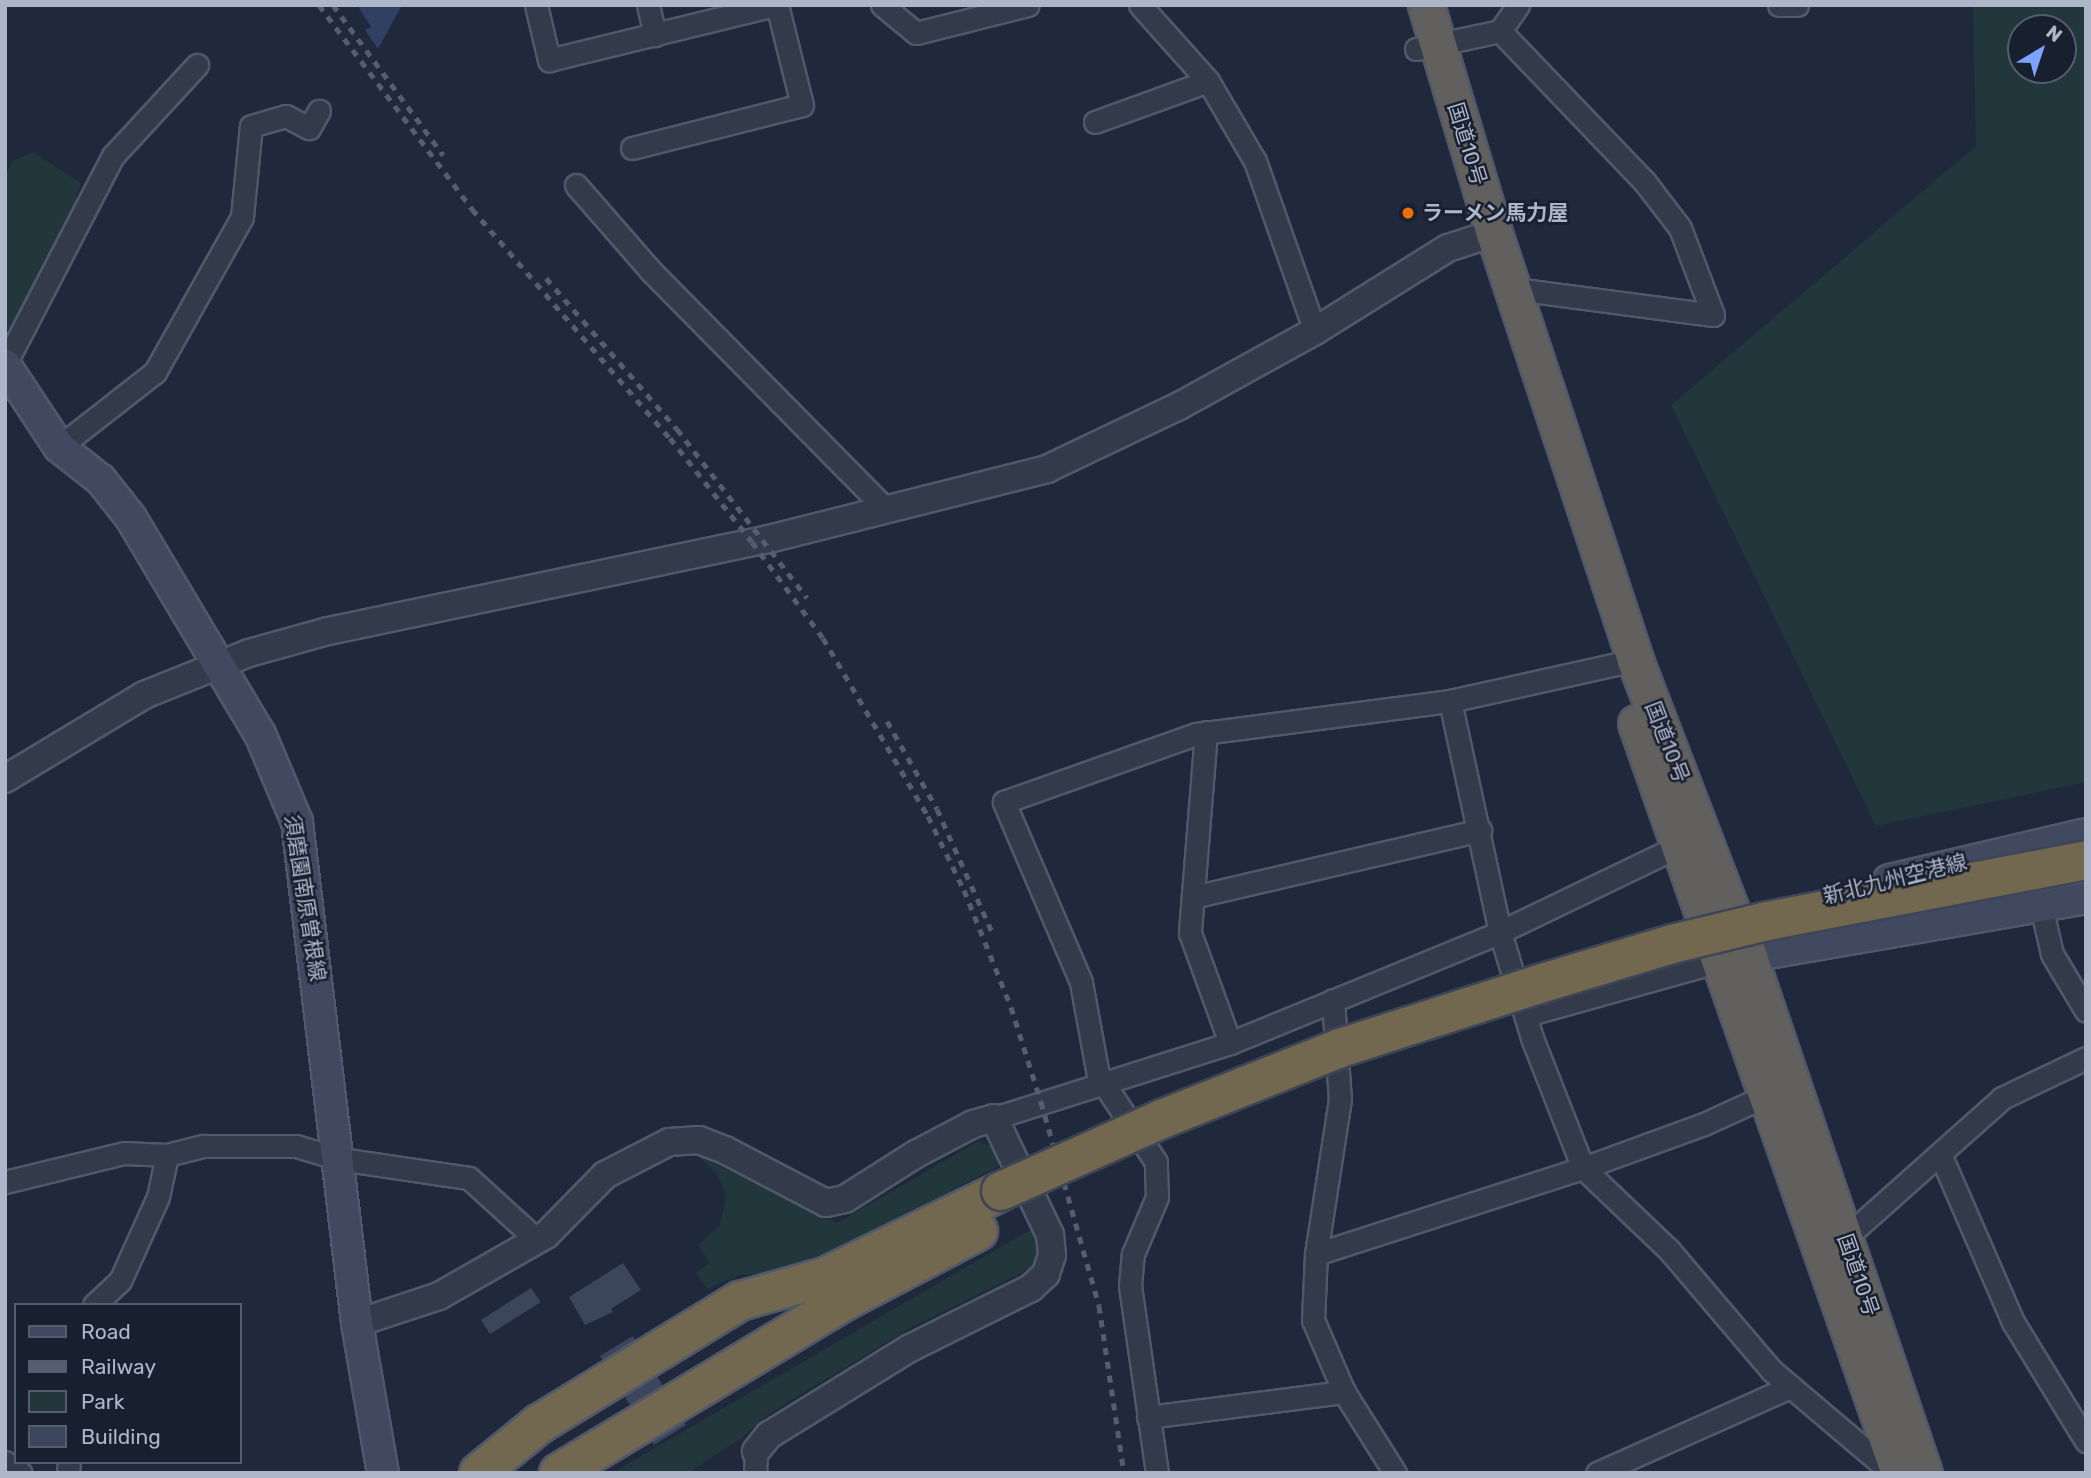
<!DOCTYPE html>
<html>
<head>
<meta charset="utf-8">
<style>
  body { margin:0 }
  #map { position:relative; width:2091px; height:1478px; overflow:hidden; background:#1f293b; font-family:Rubik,"Noto Sans JP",sans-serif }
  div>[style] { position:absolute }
  .green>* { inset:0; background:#21373c }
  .water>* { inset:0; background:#2f4062 }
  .building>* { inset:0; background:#3b455c }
  .roads { filter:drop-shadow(2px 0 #505869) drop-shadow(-2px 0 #505869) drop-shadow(0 2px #505869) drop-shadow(0 -2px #505869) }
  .minor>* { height:21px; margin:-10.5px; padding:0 10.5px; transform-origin:10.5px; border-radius:10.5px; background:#333b4b }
  .tertiary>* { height:26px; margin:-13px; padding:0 13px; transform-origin:13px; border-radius:13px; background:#333b4b }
  .secondary>* { height:30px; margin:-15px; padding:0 15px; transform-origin:15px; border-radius:15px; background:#40495f }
  .trunk>* { height:35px; margin:-17.5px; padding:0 17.5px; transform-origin:17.5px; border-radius:17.5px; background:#62605e }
  .motorway>* { height:38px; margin:-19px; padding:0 19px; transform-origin:19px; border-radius:19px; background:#72674f }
  .rail>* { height:5px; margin-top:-2.5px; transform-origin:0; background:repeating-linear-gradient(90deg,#545e73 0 7px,transparent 0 14px) }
  .bridges { filter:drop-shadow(2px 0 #3d4556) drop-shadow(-2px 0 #3d4556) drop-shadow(0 2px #3d4556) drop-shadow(0 -2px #3d4556) }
  .motorway-bridge>* { height:38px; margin:-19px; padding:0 19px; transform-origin:19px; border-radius:19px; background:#72674f }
  .dots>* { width:19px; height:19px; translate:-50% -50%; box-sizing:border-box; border:4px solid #182030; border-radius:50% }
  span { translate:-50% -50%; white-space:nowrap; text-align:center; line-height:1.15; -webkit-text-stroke:5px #182030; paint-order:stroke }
  .street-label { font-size:21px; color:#adb5c8 }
  .poi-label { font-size:21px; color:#adb5c8; font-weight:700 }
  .left { translate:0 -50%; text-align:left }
  .frame { position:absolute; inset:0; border:7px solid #adb5c8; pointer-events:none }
  .legend { position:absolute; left:14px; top:1303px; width:228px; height:161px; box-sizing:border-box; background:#182030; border:2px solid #545c6d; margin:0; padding:9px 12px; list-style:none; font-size:21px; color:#adb5c8 }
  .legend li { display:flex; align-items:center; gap:14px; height:35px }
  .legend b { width:35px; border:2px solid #545c6d }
  .north { position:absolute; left:2007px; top:14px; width:70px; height:70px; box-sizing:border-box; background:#182030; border:2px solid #545c6d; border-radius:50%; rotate:39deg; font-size:19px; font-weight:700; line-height:28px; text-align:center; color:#adb5c8 }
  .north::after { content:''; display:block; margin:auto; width:24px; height:32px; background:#7ba3ff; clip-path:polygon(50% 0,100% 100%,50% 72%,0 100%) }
</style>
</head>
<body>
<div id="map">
  <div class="green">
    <div style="clip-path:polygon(evenodd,1973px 5px,2086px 5px,2086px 782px,1876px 826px,1671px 405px,1976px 146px,1973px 5px,2021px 28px,2063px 28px,2063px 70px,2021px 70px,2021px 28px)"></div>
    <div style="clip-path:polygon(33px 152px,81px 183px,76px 195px,82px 201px,6px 337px,5px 175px,13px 161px)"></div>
    <div style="clip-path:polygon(977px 1142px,992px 1146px,1000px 1165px,793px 1274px,739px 1275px,707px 1289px,696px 1272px,710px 1263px,698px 1245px,720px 1225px,726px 1196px,717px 1174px,697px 1155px,837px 1223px)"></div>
    <div style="clip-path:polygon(1035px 1227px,1041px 1255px,1035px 1266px,912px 1327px,767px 1415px,743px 1437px,688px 1473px,612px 1473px)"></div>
  </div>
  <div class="water">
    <div style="clip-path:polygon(357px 5px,402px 5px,378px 49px,365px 30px,371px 27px)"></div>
  </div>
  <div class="building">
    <div style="clip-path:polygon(623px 1263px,641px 1290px,611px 1309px,613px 1312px,585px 1325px,569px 1297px)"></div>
    <div style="clip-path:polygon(531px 1288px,541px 1302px,490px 1334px,481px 1320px)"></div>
    <div style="clip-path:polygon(633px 1336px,686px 1425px,654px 1445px,600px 1356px)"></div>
  </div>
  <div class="roads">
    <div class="minor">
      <div style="left:536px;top:5px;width:57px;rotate:76.7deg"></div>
      <div style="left:549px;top:60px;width:233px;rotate:-13.7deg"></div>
      <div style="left:648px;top:5px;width:31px;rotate:77deg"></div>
      <div style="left:882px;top:5px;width:44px;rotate:39.5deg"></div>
      <div style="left:916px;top:33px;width:115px;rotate:-14deg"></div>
      <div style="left:1140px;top:5px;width:102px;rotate:48.2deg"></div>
      <div style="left:1208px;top:81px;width:93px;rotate:59.6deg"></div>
      <div style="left:1255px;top:161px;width:180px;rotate:70.6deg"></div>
      <div style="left:1779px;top:5px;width:18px"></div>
      <div style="left:1500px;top:31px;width:208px;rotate:46.2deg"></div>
      <div style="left:1644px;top:181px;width:59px;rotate:52.5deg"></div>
      <div style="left:1680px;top:228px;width:93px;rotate:69.2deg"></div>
      <div style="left:1713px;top:315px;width:200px;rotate:-172.5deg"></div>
      <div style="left:1416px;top:49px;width:86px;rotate:-12.1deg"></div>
      <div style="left:1500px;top:31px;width:32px;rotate:-55deg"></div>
      <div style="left:1095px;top:122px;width:120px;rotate:-19.9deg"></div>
      <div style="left:632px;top:148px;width:175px;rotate:-14.2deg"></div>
      <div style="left:802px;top:105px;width:103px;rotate:-104deg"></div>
      <div style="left:576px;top:185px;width:114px;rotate:48.9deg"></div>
      <div style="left:651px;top:271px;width:336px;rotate:45.4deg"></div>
      <div style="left:5px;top:364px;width:234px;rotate:-62.6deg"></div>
      <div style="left:113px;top:156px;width:124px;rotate:-47.3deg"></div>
      <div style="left:59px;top:447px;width:122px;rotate:-38deg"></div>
      <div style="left:155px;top:372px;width:178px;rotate:-60.7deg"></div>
      <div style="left:242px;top:217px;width:91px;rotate:-84.4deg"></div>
      <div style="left:251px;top:126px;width:36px;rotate:-16deg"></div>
      <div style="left:286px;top:116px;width:26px;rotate:28deg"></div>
      <div style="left:309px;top:128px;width:20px;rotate:-60deg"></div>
      <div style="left:1450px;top:701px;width:236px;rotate:77.8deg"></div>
      <div style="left:1500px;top:932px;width:111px;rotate:73.2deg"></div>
      <div style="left:1532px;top:1038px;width:140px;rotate:68.6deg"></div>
      <div style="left:1583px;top:1168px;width:119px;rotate:43.6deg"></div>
      <div style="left:1669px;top:1250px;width:157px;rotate:49.6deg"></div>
      <div style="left:1771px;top:1370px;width:147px;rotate:40.3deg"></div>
      <div style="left:1883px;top:1465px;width:19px;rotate:21deg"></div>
      <div style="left:1206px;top:732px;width:202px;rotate:94.6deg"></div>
      <div style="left:1190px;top:933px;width:117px;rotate:70deg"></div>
      <div style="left:1193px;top:897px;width:295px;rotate:-13.1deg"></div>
      <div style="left:2041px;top:906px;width:49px;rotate:77.1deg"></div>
      <div style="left:2052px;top:954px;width:66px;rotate:59.2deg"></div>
      <div style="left:1333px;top:1000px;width:99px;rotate:86deg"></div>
      <div style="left:1340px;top:1099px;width:157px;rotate:98.8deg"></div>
      <div style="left:1316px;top:1254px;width:66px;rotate:92.6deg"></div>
      <div style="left:1313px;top:1320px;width:78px;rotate:66.7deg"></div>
      <div style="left:1344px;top:1392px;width:96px;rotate:57.8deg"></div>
      <div style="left:1526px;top:1015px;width:201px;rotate:-15.6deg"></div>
      <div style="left:994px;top:1118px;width:248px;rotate:-17.6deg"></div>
      <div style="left:1230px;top:1043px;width:292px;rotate:-22.3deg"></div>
      <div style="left:1500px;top:932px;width:184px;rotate:-25.7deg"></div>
      <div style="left:1666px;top:852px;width:15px;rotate:-48deg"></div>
      <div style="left:1940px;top:1154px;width:183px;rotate:66.5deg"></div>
      <div style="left:2013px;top:1322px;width:140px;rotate:58.5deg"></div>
      <div style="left:5px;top:1182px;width:122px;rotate:-13.7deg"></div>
      <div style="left:124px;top:1153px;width:43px;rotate:2.7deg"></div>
      <div style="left:167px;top:1155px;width:38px;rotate:-14deg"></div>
      <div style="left:204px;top:1146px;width:92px"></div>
      <div style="left:296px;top:1146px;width:46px;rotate:16.5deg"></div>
      <div style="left:340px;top:1159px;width:130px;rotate:8.4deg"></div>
      <div style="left:469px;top:1178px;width:92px;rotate:42.4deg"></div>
      <div style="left:1835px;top:1242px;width:11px;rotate:-22deg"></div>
      <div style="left:1845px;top:1238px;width:210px;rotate:-41.7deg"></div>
      <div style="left:2002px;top:1098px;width:93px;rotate:-25.5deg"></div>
      <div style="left:1316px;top:1254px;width:281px;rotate:-17.9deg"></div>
      <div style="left:1583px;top:1168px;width:129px;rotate:-20deg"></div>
      <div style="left:1704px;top:1124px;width:79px;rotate:-24.6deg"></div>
      <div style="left:94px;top:1305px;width:35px;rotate:-43deg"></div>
      <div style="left:120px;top:1281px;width:92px;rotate:-65.7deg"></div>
      <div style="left:158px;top:1197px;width:43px;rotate:-77.9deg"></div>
      <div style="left:1148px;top:1417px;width:198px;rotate:-7.3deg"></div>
      <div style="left:5px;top:1462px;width:19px;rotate:35deg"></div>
      <div style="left:68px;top:1473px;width:11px;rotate:-85deg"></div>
      <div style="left:755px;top:1473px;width:22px;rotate:-87deg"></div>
      <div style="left:1157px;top:1473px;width:189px;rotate:-98.2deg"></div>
      <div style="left:1130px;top:1286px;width:32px;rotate:-85deg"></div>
      <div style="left:1133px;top:1254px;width:62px;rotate:-67.2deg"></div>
      <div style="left:1157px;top:1197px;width:35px;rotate:-92deg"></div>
      <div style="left:1156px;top:1162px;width:105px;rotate:-123.7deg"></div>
      <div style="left:1098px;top:1075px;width:95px;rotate:-100.4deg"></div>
      <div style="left:1081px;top:982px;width:196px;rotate:-113.2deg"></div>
      <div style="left:1004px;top:802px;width:204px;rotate:-19.5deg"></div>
      <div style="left:1196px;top:734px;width:256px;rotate:-7.4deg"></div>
      <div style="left:1450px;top:701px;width:189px;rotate:-12.5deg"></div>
      <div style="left:1597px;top:1473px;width:211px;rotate:-24deg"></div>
    </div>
    <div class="tertiary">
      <div style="left:5px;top:779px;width:162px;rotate:-31.1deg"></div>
      <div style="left:144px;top:695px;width:113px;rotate:-21.8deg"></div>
      <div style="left:249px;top:653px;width:82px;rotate:-15.6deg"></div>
      <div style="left:328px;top:631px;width:446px;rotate:-11.8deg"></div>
      <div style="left:765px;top:540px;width:291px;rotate:-14.1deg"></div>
      <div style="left:1047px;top:469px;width:146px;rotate:-25.5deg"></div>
      <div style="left:1179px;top:406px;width:155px;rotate:-28.9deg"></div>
      <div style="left:1315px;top:331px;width:157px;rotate:-32deg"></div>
      <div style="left:1448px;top:248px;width:48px;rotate:-18.1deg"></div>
      <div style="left:357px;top:1323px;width:86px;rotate:-18.2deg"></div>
      <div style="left:439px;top:1296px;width:123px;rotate:-29.7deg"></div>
      <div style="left:546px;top:1235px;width:84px;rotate:-45.5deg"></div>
      <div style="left:605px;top:1175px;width:72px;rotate:-27.3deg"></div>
      <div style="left:669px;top:1142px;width:30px;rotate:-4deg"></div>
      <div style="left:699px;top:1140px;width:28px;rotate:21deg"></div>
      <div style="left:725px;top:1150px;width:114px;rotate:27.7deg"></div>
      <div style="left:826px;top:1203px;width:19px;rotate:-12deg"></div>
      <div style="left:845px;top:1199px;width:84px;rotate:-32.4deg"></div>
      <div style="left:916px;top:1154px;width:64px;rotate:-27.8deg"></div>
      <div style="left:973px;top:1124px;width:22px;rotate:-16deg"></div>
      <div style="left:994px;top:1118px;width:130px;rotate:64.4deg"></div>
      <div style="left:1050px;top:1235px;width:20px;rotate:84deg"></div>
      <div style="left:1052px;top:1255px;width:20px;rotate:108deg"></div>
      <div style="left:1046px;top:1274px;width:21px;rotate:137deg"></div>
      <div style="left:1031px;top:1288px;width:135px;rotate:153.6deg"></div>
      <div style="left:910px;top:1348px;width:166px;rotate:148.3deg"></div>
      <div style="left:769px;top:1435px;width:21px;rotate:129deg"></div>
    </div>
    <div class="secondary">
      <div style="left:5px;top:365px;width:98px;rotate:56.6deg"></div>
      <div style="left:59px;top:447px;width:53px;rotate:38.2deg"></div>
      <div style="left:101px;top:480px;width:48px;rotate:51.7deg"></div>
      <div style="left:131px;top:518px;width:252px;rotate:59.2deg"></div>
      <div style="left:260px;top:734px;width:95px;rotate:67.2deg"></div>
      <div style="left:297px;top:822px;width:505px;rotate:83.17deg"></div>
      <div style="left:357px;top:1323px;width:152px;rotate:80.2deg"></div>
      <div style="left:1889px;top:880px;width:202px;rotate:-13.1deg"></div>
      <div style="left:1728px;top:960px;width:363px;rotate:-9.8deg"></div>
    </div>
    <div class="trunk">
      <div style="left:1426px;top:5px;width:238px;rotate:73.4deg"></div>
      <div style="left:1494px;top:233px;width:450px;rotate:71.7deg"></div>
      <div style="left:1635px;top:660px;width:318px;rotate:69deg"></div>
      <div style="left:1749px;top:957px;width:545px;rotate:71.27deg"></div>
      <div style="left:1636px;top:723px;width:795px;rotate:70.68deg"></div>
    </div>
    <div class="motorway">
      <div style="left:479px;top:1473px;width:77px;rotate:-39.2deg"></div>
      <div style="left:539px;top:1424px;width:236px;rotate:-31.5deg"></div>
      <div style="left:740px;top:1301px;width:88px;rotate:-15.8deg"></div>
      <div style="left:825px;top:1277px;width:196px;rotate:-26deg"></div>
      <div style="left:559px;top:1473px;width:335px;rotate:-31.1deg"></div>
      <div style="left:846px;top:1300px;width:149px;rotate:-27.6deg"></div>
    </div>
  </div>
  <div class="rail">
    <div style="left:319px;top:5px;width:255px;rotate:53.1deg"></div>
    <div style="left:472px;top:209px;width:303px;rotate:49.2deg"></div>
    <div style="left:670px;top:438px;width:132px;rotate:51.7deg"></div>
    <div style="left:752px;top:542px;width:119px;rotate:53.5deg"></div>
    <div style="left:823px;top:638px;width:207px;rotate:59.5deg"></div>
    <div style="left:928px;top:816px;width:82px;rotate:64.1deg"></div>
    <div style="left:964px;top:890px;width:126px;rotate:68.1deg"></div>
    <div style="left:1011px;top:1007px;width:100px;rotate:72.5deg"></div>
    <div style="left:1041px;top:1102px;width:212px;rotate:74.1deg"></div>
    <div style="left:1099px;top:1306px;width:169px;rotate:81.5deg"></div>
    <div style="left:333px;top:5px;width:186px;rotate:53.7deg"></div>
    <div style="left:546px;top:278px;width:200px;rotate:49.1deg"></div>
    <div style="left:677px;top:429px;width:213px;rotate:52.4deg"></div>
    <div style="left:887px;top:721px;width:101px;rotate:60.4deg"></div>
    <div style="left:937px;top:809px;width:137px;rotate:65.9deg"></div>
  </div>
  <div class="bridges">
    <div class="motorway-bridge">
      <div style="left:1001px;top:1191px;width:176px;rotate:-24.1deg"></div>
      <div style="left:1162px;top:1119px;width:192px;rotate:-21.7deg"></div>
      <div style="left:1340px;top:1048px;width:206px;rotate:-17.8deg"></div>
      <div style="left:1536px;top:985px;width:142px;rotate:-16.8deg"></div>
      <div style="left:1672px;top:944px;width:98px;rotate:-13.6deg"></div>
      <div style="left:1767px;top:921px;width:325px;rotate:-10.8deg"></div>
    </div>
  </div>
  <div class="dots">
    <div style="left:1408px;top:213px;background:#e8710a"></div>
  </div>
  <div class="street-label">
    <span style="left:1467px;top:144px;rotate:73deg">国道10号</span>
    <span style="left:1667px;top:742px;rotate:69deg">国道10号</span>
    <span style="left:1895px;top:879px;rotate:-14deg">新北九州空港線</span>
    <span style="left:305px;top:898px;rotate:81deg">須磨園南原曽根線</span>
    <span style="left:1858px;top:1275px;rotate:71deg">国道10号</span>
  </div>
  <div class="poi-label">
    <span class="left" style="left:1422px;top:213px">ラーメン馬力屋</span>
  </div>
  <div class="frame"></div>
  <ul class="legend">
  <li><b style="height:9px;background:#40495f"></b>Road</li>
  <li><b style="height:9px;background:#545e73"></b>Railway</li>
  <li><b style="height:19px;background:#21373c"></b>Park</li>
  <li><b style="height:19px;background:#3b455c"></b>Building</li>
  </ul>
  <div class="north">N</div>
</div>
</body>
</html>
